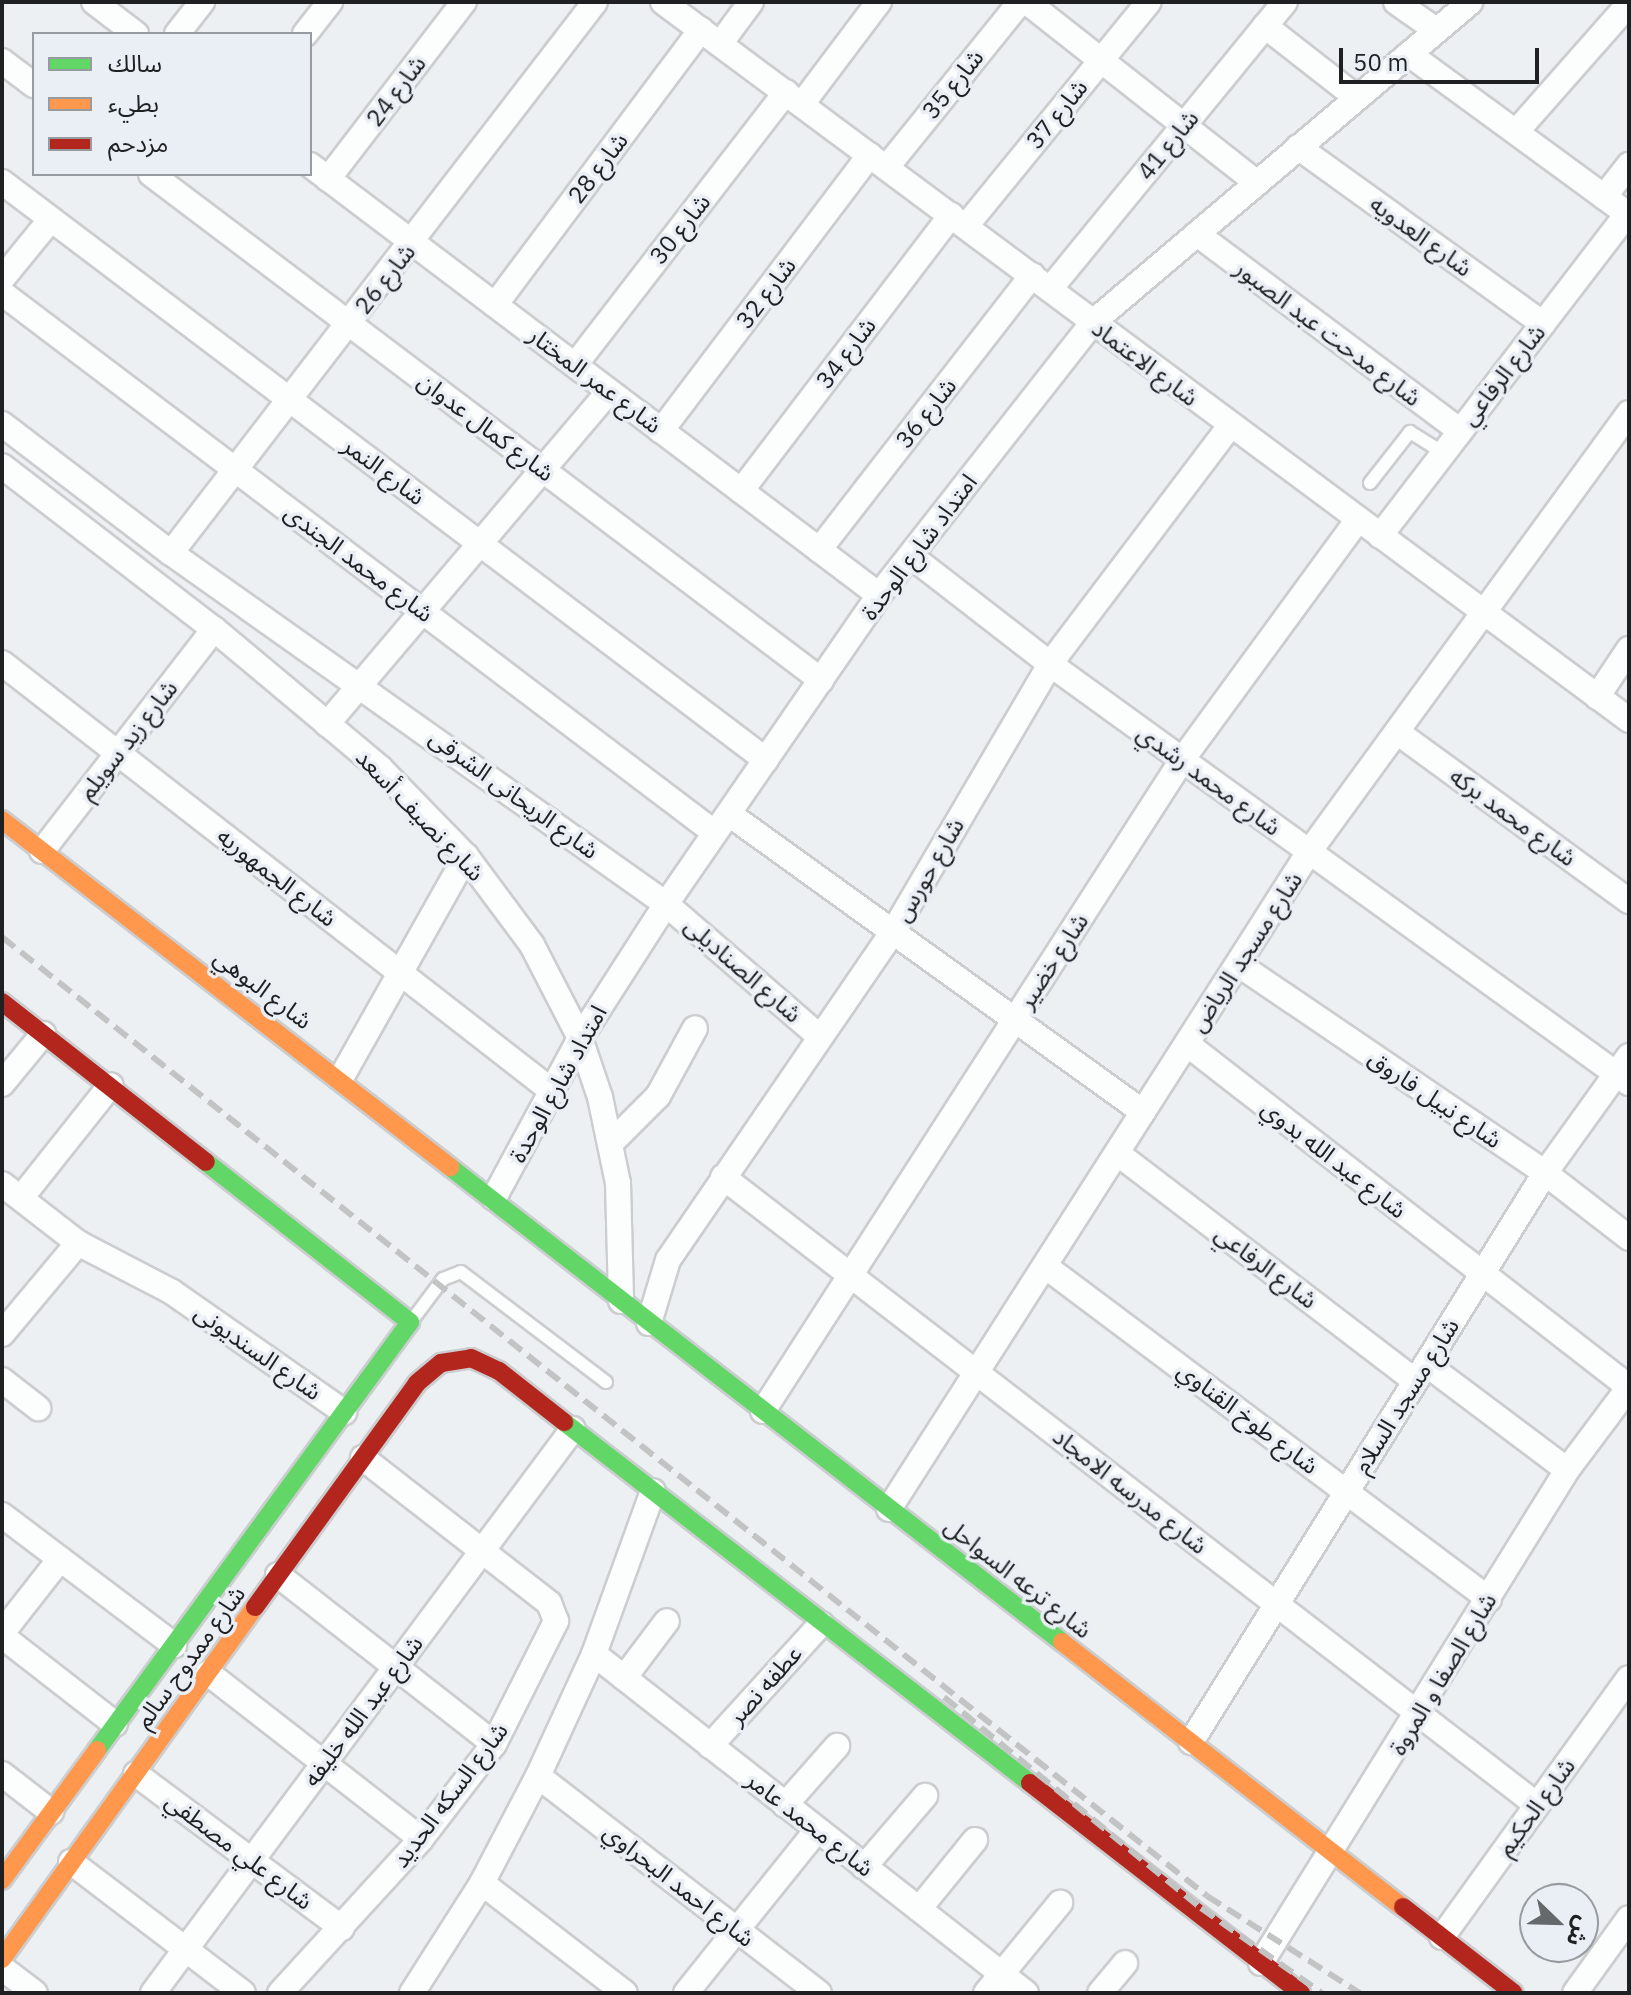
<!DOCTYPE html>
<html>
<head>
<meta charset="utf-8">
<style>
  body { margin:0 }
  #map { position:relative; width:1631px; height:1995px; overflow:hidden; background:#edf0f3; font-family:"IBM Plex Sans","Noto Sans Arabic",sans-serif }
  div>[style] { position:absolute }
  .roads { filter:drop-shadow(2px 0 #cbcdcf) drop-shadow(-2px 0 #cbcdcf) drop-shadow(0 2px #cbcdcf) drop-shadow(0 -2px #cbcdcf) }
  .lane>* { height:12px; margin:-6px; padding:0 6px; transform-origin:6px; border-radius:6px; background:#fcfdfd }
  .street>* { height:24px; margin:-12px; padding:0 12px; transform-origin:12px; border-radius:12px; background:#fcfdfd }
  .fast>* { height:18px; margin:-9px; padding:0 9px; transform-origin:9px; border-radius:9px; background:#63d668 }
  .slow>* { height:18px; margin:-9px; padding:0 9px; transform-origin:9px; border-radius:9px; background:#ff974d }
  .jam>* { height:18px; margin:-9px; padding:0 9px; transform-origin:9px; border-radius:9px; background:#b3261e }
  .rail>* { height:6px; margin-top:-3px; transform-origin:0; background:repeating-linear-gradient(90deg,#c2c3c3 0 16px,transparent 0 24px) }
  span { translate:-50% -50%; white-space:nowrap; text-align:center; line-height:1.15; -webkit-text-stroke:7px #eaeff6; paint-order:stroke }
  .street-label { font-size:24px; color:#1e2022 }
  .frame { position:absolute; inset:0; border:4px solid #1e2022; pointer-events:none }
  .legend { position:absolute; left:32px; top:32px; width:280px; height:144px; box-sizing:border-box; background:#eaeff6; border:2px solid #989ca1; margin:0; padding:10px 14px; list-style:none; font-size:24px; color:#1e2022 }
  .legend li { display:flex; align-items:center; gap:16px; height:40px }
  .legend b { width:40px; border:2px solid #989ca1 }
  .north { position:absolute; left:1519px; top:1883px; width:80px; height:80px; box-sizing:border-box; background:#eaeff6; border:2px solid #989ca1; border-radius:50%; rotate:113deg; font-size:22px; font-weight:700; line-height:32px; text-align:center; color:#1e2022 }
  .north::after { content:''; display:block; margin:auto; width:28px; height:36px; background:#66696b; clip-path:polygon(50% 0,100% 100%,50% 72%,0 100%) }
  .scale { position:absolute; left:1339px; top:48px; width:200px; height:36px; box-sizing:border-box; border:4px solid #1e2022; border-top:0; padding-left:10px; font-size:24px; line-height:28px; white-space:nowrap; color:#1e2022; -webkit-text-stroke:6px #eaeff6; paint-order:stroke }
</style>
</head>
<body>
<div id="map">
  <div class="roads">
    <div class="lane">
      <div style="left:1370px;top:483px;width:65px;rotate:-51.9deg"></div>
      <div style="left:1410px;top:432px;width:39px;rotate:32deg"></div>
      <div style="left:413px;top:1319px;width:50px;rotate:-53.1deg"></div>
      <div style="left:443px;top:1279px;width:19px;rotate:-21deg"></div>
      <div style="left:461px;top:1272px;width:182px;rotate:37.2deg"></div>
    </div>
    <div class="street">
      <div style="left:94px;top:2px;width:53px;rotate:37.3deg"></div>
      <div style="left:663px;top:2px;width:1204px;rotate:36.62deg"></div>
      <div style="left:1027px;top:2px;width:293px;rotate:38.2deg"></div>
      <div style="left:1396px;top:2px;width:49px;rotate:35deg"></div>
      <div style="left:1265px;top:26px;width:117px;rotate:38deg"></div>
      <div style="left:177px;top:34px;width:41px;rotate:-52deg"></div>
      <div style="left:305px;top:34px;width:41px;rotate:-52deg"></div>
      <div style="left:720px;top:44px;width:52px;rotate:-53.6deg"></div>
      <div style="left:1409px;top:54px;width:273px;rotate:36.2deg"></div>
      <div style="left:2px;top:61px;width:40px;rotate:37deg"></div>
      <div style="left:802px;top:104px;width:128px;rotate:-53deg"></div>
      <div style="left:1516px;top:132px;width:171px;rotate:-48.6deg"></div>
      <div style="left:1298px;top:147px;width:302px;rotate:35.8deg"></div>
      <div style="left:310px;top:165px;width:713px;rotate:37.08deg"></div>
      <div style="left:887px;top:167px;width:212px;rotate:-51.1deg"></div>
      <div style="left:151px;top:174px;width:840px;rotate:37.06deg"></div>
      <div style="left:328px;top:179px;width:223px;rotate:-52.5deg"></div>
      <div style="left:2px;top:182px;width:958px;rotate:37.11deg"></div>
      <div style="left:1604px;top:197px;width:41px;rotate:-52deg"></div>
      <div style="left:966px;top:226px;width:289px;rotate:-50.8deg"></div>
      <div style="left:1197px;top:234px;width:329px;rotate:36.8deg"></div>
      <div style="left:2px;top:279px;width:77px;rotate:-50.8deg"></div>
      <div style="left:1050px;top:289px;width:371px;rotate:-50.7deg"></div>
      <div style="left:2px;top:293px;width:894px;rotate:37.14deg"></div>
      <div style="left:495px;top:305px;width:344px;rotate:-53.2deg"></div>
      <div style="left:575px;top:365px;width:345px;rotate:-52.3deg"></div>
      <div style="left:2px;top:424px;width:213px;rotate:37.4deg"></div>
      <div style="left:171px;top:553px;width:607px;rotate:35.34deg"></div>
      <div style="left:666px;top:904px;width:203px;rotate:40.8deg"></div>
      <div style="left:661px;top:431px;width:346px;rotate:-52.9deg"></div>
      <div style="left:2px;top:466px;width:267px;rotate:37.6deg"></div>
      <div style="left:214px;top:629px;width:217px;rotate:39.9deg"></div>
      <div style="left:380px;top:768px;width:123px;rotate:45.7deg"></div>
      <div style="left:466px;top:856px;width:111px;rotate:53.4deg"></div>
      <div style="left:532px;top:945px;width:105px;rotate:62.7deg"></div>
      <div style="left:580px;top:1038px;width:62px;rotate:71.3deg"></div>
      <div style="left:600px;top:1097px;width:88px;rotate:78.2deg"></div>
      <div style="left:618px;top:1183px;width:118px;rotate:88.5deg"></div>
      <div style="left:741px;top:491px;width:347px;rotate:-52.7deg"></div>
      <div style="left:1380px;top:536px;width:406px;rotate:-52.5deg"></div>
      <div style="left:819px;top:550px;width:348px;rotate:-52.2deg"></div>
      <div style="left:171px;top:553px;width:695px;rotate:-52.42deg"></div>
      <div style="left:911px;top:556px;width:176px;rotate:37.8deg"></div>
      <div style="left:1050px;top:664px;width:715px;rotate:35.89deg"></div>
      <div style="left:2px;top:663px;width:697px;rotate:37.89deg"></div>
      <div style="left:1597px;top:697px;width:58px;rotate:-56.3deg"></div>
      <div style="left:327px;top:724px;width:436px;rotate:-49.7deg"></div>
      <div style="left:1397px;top:732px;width:287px;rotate:36.1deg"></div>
      <div style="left:729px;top:814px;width:510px;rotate:35.75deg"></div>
      <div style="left:42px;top:851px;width:281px;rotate:-52.2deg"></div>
      <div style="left:1238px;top:964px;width:371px;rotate:34.2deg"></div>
      <div style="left:1545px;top:1173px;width:106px;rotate:37.7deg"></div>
      <div style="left:1187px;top:1044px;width:559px;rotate:37.81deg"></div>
      <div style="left:341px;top:1078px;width:255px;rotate:-60.6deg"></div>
      <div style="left:2px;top:1084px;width:65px;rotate:-50.6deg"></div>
      <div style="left:612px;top:1142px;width:65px;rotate:-45deg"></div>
      <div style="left:658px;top:1096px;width:77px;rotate:-61.4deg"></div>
      <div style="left:1117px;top:1153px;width:375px;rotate:37.4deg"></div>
      <div style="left:723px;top:1177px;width:1028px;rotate:37.65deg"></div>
      <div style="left:2px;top:1184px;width:96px;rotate:37.8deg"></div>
      <div style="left:78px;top:1243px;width:106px;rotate:27.5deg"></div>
      <div style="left:172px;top:1292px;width:210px;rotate:34.9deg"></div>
      <div style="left:21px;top:1198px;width:144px;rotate:-51.5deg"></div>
      <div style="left:494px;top:1198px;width:182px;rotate:-61.7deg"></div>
      <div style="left:580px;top:1038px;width:159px;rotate:-57.3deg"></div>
      <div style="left:666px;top:904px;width:375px;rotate:-55.4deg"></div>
      <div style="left:879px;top:595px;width:345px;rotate:-51.9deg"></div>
      <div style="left:1092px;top:323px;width:496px;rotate:-40.3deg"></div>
      <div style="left:1045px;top:1266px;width:555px;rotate:36.87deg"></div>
      <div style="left:649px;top:1323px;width:66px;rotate:-73.2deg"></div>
      <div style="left:668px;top:1260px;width:398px;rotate:-55.6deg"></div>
      <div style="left:893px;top:932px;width:311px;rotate:-59.6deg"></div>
      <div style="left:1050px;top:664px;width:297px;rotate:-52.9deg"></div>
      <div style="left:2px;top:1334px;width:119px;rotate:-50.1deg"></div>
      <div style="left:1426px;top:1364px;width:176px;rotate:36.9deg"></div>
      <div style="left:2px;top:1380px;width:46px;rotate:37.9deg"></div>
      <div style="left:763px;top:1411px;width:774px;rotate:-57.23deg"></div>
      <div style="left:1182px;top:760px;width:296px;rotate:-53.8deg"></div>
      <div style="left:889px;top:1509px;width:780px;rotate:-57.41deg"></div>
      <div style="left:1309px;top:852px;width:543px;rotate:-53.91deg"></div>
      <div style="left:2px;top:1515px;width:216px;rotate:37.1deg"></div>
      <div style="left:278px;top:1575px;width:274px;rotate:38deg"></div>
      <div style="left:2px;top:1633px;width:94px;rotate:-51.9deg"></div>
      <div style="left:2px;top:1636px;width:143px;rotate:37.9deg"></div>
      <div style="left:594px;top:1654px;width:549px;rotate:38.12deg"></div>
      <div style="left:208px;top:1673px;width:270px;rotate:37.9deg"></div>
      <div style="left:624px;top:1678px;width:71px;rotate:-53deg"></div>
      <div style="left:1191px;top:1742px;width:670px;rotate:-58.11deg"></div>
      <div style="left:1545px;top:1173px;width:144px;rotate:-54.3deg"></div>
      <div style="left:710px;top:1746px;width:165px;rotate:-47.7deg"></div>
      <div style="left:2px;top:1774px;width:62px;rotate:37.8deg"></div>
      <div style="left:136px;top:1774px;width:257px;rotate:36.8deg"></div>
      <div style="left:538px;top:1776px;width:355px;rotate:37.7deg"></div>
      <div style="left:785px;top:1805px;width:79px;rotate:-48.6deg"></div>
      <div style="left:71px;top:1862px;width:216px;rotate:37.3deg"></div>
      <div style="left:864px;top:1867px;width:94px;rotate:-49.3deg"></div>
      <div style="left:482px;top:1883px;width:180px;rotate:37.6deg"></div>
      <div style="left:919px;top:1909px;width:89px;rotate:-50.9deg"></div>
      <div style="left:1442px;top:1937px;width:319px;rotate:-54.2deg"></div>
      <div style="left:1261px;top:1963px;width:580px;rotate:-58.17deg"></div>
      <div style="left:1567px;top:1470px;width:104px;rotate:-53.2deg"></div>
      <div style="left:2px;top:1968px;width:41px;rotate:37.1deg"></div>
      <div style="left:153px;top:1993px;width:703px;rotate:-53.33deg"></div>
      <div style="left:280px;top:1993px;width:209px;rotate:-47.5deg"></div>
      <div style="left:421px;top:1839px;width:120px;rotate:-52.5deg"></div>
      <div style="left:494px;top:1744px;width:138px;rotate:-63.2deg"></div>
      <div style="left:556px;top:1621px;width:19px;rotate:-111deg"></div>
      <div style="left:549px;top:1603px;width:236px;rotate:-142.1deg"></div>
      <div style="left:412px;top:1993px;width:130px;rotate:-57.5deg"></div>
      <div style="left:482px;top:1883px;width:121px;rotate:-62.4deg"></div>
      <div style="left:538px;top:1776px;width:134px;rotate:-65.3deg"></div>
      <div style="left:594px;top:1654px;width:173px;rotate:-70.1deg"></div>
      <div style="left:686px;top:1993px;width:209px;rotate:-51.2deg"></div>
      <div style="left:986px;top:1993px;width:117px;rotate:-50.6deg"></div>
      <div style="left:1100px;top:1993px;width:39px;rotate:-50deg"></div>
      <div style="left:1575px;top:1993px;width:92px;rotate:-54.2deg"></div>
    </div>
    <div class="fast">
      <div style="left:450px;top:1167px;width:775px;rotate:37.82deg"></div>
      <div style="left:564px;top:1422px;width:589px;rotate:37.76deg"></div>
      <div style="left:97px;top:1750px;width:530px;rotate:-53.82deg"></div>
      <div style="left:410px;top:1322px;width:259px;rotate:-141.9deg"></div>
    </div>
    <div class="slow">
      <div style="left:2px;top:820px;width:567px;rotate:37.76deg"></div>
      <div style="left:1062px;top:1642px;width:432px;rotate:37.9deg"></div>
      <div style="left:2px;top:1880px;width:161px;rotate:-53.8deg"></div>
      <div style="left:2px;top:1959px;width:433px;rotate:-54.3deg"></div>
    </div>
    <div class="jam">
      <div style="left:2px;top:1002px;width:259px;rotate:38.1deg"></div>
      <div style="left:255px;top:1607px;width:276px;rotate:-54.1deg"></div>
      <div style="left:417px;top:1383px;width:31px;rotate:-40deg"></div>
      <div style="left:441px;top:1363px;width:30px;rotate:-9deg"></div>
      <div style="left:471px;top:1358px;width:31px;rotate:25deg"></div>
      <div style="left:499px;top:1371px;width:83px;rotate:38.1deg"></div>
      <div style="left:1030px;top:1783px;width:343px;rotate:37.8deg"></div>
      <div style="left:1403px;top:1907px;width:140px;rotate:37.8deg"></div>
    </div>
  </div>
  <div class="rail">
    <div style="left:2px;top:937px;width:1540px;rotate:38.51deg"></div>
    <div style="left:1207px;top:1896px;width:181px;rotate:32.4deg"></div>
    <div style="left:944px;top:1697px;width:333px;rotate:39.4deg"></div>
    <div style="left:1201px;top:1908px;width:148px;rotate:35.1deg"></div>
  </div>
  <div class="street-label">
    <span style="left:953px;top:84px;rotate:-51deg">شارع 35</span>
    <span style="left:396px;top:91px;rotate:-53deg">شارع 24</span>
    <span style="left:1057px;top:114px;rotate:-51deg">شارع 37</span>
    <span style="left:1168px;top:145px;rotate:-51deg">شارع 41</span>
    <span style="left:598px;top:168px;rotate:-53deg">شارع 28</span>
    <span style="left:680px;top:229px;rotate:-52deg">شارع 30</span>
    <span style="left:1421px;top:236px;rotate:36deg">شارع العدويه</span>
    <span style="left:385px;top:279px;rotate:-52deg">شارع 26</span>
    <span style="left:766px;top:293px;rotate:-53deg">شارع 32</span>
    <span style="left:1328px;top:333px;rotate:37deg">شارع مدحت عبد الصبور</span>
    <span style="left:846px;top:353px;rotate:-53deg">شارع 34</span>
    <span style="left:1145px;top:363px;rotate:37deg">شارع الاعتماد</span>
    <span style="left:1503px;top:375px;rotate:-52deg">شارع الرفاعي</span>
    <span style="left:595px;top:380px;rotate:37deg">شارع عمر المختار</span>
    <span style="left:926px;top:413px;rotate:-52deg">شارع 36</span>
    <span style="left:486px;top:427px;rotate:37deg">شارع كمال عدوان</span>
    <span style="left:384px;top:471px;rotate:37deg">شارع النمر</span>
    <span style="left:919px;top:547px;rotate:-53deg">امتداد شارع الوحدة</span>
    <span style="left:359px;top:563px;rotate:37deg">شارع محمد الجندى</span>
    <span style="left:128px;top:740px;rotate:-52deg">شارع زيد سويلم</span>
    <span style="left:1209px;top:780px;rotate:36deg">شارع محمد رشدي</span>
    <span style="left:514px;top:794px;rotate:36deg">شارع الريحانى الشرقى</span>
    <span style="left:420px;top:815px;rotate:46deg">شارع نصيف أسعد</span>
    <span style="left:1513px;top:817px;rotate:36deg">شارع محمد بركه</span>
    <span style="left:929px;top:870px;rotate:-60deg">شارع حورس</span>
    <span style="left:277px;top:877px;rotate:38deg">شارع الجمهوريه</span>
    <span style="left:1246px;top:952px;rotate:-57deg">شارع مسجد الرياض</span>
    <span style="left:1053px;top:961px;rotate:-57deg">شارع خضير</span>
    <span style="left:743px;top:970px;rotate:41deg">شارع الصناديلى</span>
    <span style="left:263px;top:989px;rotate:37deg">شارع البوهي</span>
    <span style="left:558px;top:1084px;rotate:-61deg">امتداد شارع الوحدة</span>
    <span style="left:1435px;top:1099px;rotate:34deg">شارع نبيل فاروق</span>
    <span style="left:1334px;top:1159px;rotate:38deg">شارع عبد الله بدوي</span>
    <span style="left:1266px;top:1267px;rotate:37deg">شارع الرفاعي</span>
    <span style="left:258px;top:1352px;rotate:35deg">شارع السنديونى</span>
    <span style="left:1406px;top:1396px;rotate:-58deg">شارع مسجد السلام</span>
    <span style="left:1248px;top:1418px;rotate:37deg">شارع طوخ القناوي</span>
    <span style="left:1130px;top:1491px;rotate:38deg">شارع مدرسه الامجاد</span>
    <span style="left:1018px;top:1578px;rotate:38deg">شارع ترعه السواحل</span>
    <span style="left:190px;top:1657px;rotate:-54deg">شارع ممدوح سالم</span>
    <span style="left:1443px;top:1674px;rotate:-59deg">شارع الصفا و المروة</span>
    <span style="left:765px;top:1685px;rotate:-48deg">عطفه نصر</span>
    <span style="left:363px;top:1711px;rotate:-53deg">شارع عبد الله خليفه</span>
    <span style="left:450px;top:1795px;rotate:-53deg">شارع السكه الحديد</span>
    <span style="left:1536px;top:1807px;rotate:-54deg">شارع الحكيم</span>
    <span style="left:810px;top:1824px;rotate:38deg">شارع محمد عامر</span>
    <span style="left:239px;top:1851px;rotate:37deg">شارع علي مصطفي</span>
    <span style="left:679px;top:1885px;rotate:38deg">شارع احمد البحراوي</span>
  </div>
  <div class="frame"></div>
  <ul class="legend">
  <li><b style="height:10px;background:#63d668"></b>سالك</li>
  <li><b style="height:10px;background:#ff974d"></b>بطيء</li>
  <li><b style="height:10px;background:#b3261e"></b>مزدحم</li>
  </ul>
  <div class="north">ش</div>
  <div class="scale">50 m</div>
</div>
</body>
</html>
